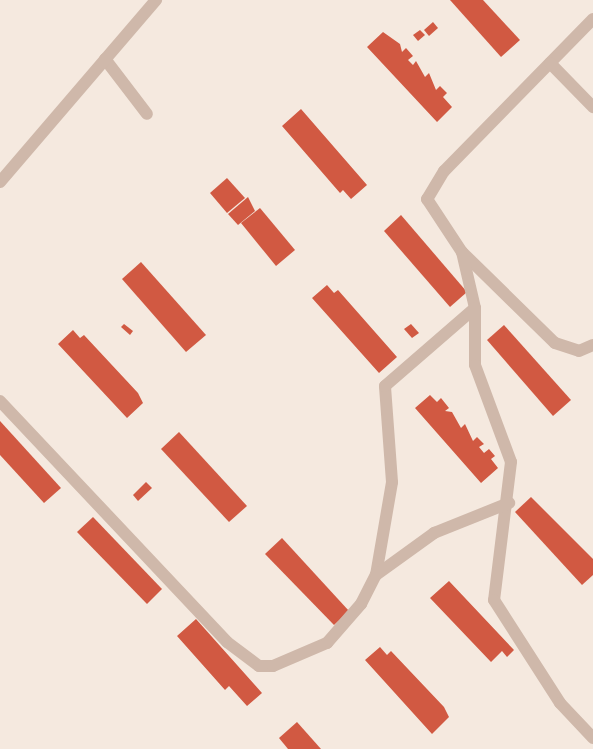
<!DOCTYPE html>
<html>
<head>
<meta charset="utf-8">
<style>
  body { margin:0 }
  #map { position:relative; width:593px; height:749px; overflow:hidden; background:#f5e9df; font-family:"Work Sans",sans-serif }
  div>[style] { position:absolute }
  .building>* { inset:0; background:#d15942 }
  .minor>* { height:12px; margin:-6px; padding:0 6px; transform-origin:6px; border-radius:6px; background:#cfb8aa }
  span { translate:-50% -50%; white-space:nowrap; text-align:center; line-height:1.15; -webkit-text-stroke:4.5px #fcf4ed; paint-order:stroke }
</style>
</head>
<body>
<div id="map">
  <div class="building">
    <div style="clip-path:polygon(450px 0,483px 0,520px 40px,501px 57px)"></div>
    <div style="clip-path:polygon(433px 22px,438px 28px,429px 36px,424px 30px)"></div>
    <div style="clip-path:polygon(420px 30px,425px 35px,418px 41px,413px 35px)"></div>
    <div style="clip-path:polygon(383px 32px,400px 44px,402px 52px,406px 48px,413px 56px,408px 60px,413px 65px,416px 61px,425px 77px,429px 73px,436px 90px,440px 86px,447px 93px,443px 97px,452px 107px,437px 122px,367px 47px)"></div>
    <div style="clip-path:polygon(301px 109px,367px 185px,351px 199px,343px 190px,340px 193px,282px 126px)"></div>
    <div style="clip-path:polygon(227px 178px,245px 198px,227px 213px,210px 193px)"></div>
    <div style="clip-path:polygon(248px 197px,255px 211px,238px 225px,228px 214px)"></div>
    <div style="clip-path:polygon(260px 208px,295px 250px,276px 266px,241px 223px)"></div>
    <div style="clip-path:polygon(401px 215px,467px 292px,450px 307px,384px 231px)"></div>
    <div style="clip-path:polygon(141px 262px,206px 335px,186px 352px,122px 279px)"></div>
    <div style="clip-path:polygon(327px 285px,334px 293px,338px 290px,397px 357px,379px 373px,312px 298px)"></div>
    <div style="clip-path:polygon(124px 324px,133px 331px,130px 335px,121px 327px)"></div>
    <div style="clip-path:polygon(411px 324px,419px 333px,412px 338px,404px 329px)"></div>
    <div style="clip-path:polygon(504px 325px,571px 400px,553px 416px,487px 340px)"></div>
    <div style="clip-path:polygon(73px 330px,80px 338px,84px 335px,138px 393px,143px 403px,127px 418px,58px 344px)"></div>
    <div style="clip-path:polygon(430px 395px,437px 402px,441px 398px,449px 408px,445px 411px,452px 412px,461px 428px,465px 424px,473px 441px,477px 437px,484px 444px,479px 447px,484px 453px,489px 449px,495px 456px,491px 459px,498px 468px,481px 483px,415px 408px)"></div>
    <div style="clip-path:polygon(0 421px,61px 488px,44px 503px,0 455px)"></div>
    <div style="clip-path:polygon(179px 432px,247px 506px,229px 522px,161px 449px)"></div>
    <div style="clip-path:polygon(146px 482px,152px 488px,138px 501px,133px 495px)"></div>
    <div style="clip-path:polygon(531px 497px,593px 559px,593px 575px,582px 585px,515px 512px)"></div>
    <div style="clip-path:polygon(93px 517px,162px 589px,147px 604px,77px 532px)"></div>
    <div style="clip-path:polygon(282px 538px,349px 611px,334px 625px,265px 554px)"></div>
    <div style="clip-path:polygon(449px 581px,514px 650px,507px 657px,502px 651px,491px 662px,430px 598px)"></div>
    <div style="clip-path:polygon(196px 619px,262px 693px,247px 706px,229px 686px,225px 690px,177px 636px)"></div>
    <div style="clip-path:polygon(380px 647px,387px 655px,391px 651px,444px 707px,449px 717px,432px 734px,365px 660px)"></div>
    <div style="clip-path:polygon(297px 722px,321px 749px,288px 749px,279px 738px)"></div>
  </div>
  <div class="minor">
    <div style="left:593px;top:19px;width:213px;rotate:134.4deg"></div>
    <div style="left:444px;top:171px;width:33px;rotate:121deg"></div>
    <div style="left:427px;top:199px;width:64px;rotate:56.6deg"></div>
    <div style="left:462px;top:252px;width:130px;rotate:44.4deg"></div>
    <div style="left:555px;top:343px;width:25px;rotate:18deg"></div>
    <div style="left:579px;top:351px;width:15px;rotate:-23deg"></div>
    <div style="left:105px;top:59px;width:69px;rotate:52.6deg"></div>
    <div style="left:550px;top:63px;width:62px;rotate:45.7deg"></div>
    <div style="left:0;top:182px;width:240px;rotate:-49.4deg"></div>
    <div style="left:462px;top:252px;width:57px;rotate:76.9deg"></div>
    <div style="left:475px;top:308px;width:57px;rotate:90deg"></div>
    <div style="left:475px;top:365px;width:103px;rotate:69.6deg"></div>
    <div style="left:511px;top:462px;width:139px;rotate:97deg"></div>
    <div style="left:494px;top:600px;width:122px;rotate:57.3deg"></div>
    <div style="left:560px;top:703px;width:48px;rotate:46.7deg"></div>
    <div style="left:0;top:401px;width:331px;rotate:46.7deg"></div>
    <div style="left:227px;top:642px;width:40px;rotate:37deg"></div>
    <div style="left:259px;top:666px;width:14px"></div>
    <div style="left:273px;top:666px;width:59px;rotate:-23.1deg"></div>
    <div style="left:327px;top:643px;width:52px;rotate:-48.9deg"></div>
    <div style="left:361px;top:604px;width:33px;rotate:-63deg"></div>
    <div style="left:376px;top:575px;width:94px;rotate:-80.2deg"></div>
    <div style="left:392px;top:482px;width:96px;rotate:-94.2deg"></div>
    <div style="left:385px;top:386px;width:119px;rotate:-40.9deg"></div>
    <div style="left:376px;top:575px;width:72px;rotate:-35.9deg"></div>
    <div style="left:434px;top:533px;width:81px;rotate:-21.8deg"></div>
  </div>
</div>
</body>
</html>
